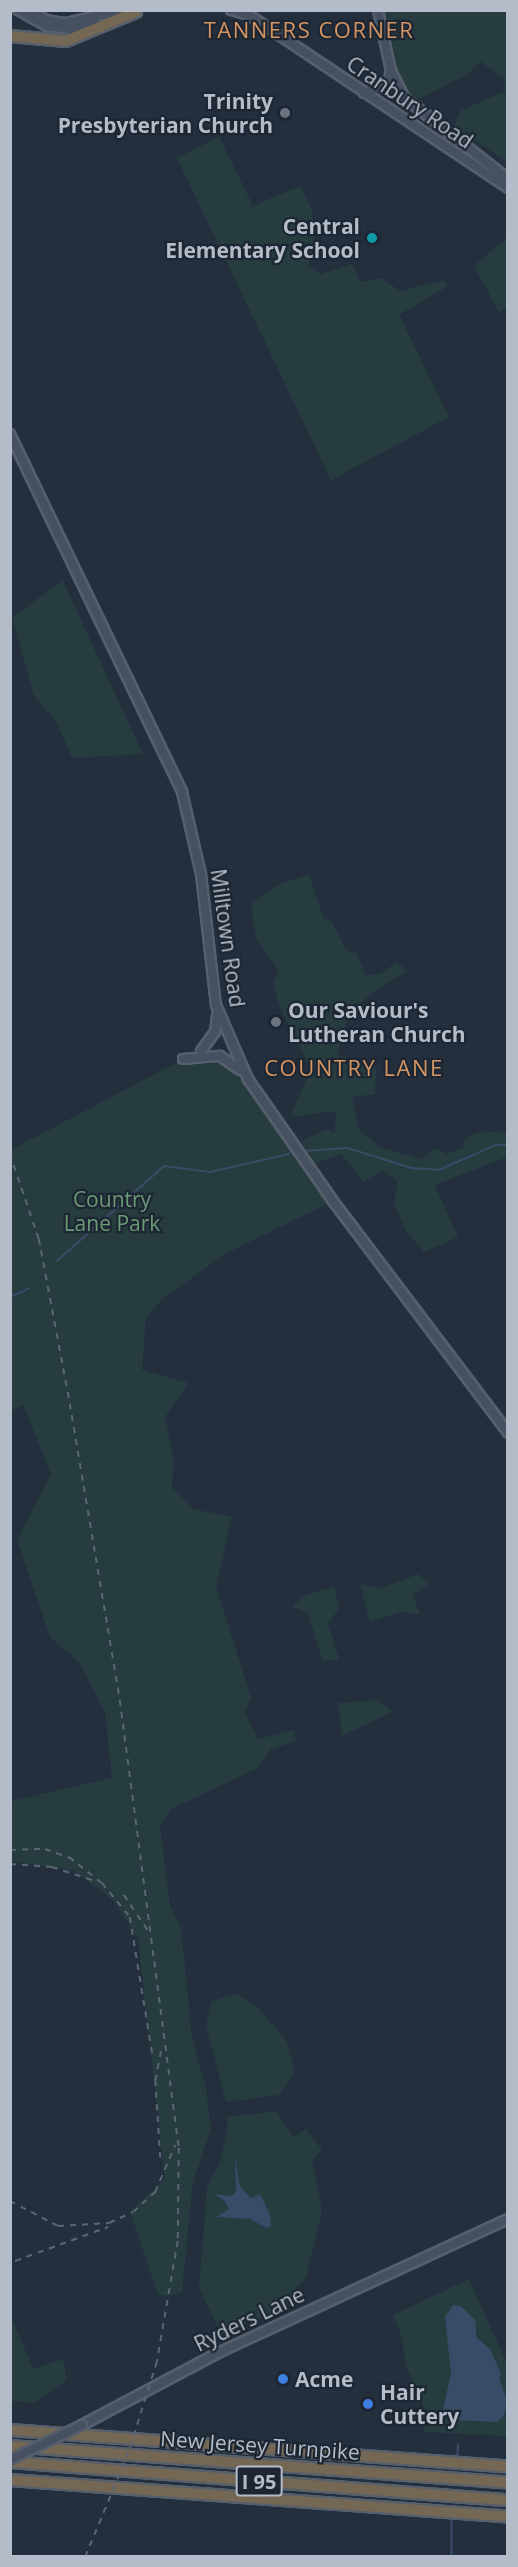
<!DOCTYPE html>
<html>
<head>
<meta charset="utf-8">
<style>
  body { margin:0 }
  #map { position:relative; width:518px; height:2567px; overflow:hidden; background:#242f3e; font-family:"Open Sans",sans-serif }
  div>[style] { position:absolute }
  .green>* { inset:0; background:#263c3f }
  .water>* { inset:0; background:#394c67 }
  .stream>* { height:1.5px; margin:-0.75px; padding:0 0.75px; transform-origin:0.75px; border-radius:0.75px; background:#394c67 }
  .roads { filter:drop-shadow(2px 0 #565f6c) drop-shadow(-2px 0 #565f6c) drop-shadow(0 2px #565f6c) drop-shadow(0 -2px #565f6c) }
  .secondary>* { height:8px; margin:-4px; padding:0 4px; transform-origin:4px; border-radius:4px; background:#465061 }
  .highway>* { height:10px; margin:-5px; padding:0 5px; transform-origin:5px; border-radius:5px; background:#746855 }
  .rail>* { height:1.5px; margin-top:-0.75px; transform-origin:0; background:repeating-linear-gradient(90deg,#5a6575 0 6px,transparent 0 12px) }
  .bridges { filter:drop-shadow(2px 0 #565f6c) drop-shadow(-2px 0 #565f6c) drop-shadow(0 2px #565f6c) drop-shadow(0 -2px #565f6c) }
  .secondary-bridge>* { height:8px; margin:-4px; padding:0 4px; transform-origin:4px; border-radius:4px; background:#465061 }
  .dots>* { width:16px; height:16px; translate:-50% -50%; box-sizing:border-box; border:3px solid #1d2633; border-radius:50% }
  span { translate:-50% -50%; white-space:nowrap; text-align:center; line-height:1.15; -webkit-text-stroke:4.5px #1d2633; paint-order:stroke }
  .shield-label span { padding:2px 4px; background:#1d2633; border:2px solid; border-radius:4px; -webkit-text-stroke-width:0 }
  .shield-label { font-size:20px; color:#b4bcc9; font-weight:700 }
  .poi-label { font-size:21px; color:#b4bcc9; font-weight:700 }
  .right { translate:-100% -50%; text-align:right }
  .left { translate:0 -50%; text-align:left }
  .street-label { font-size:21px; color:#b4bcc9 }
  .park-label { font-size:21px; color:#6b9a76 }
  .neighbourhood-label { font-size:22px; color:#d59563; letter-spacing:1.5px }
  .frame { position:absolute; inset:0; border:12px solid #b4bcc9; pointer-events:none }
</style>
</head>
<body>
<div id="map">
  <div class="green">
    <div style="clip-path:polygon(384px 11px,507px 11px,507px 162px,454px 126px,460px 111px,505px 91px,503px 77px,481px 62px,466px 75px,421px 98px,409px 94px,397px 74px)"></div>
    <div style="clip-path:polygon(219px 137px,253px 206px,300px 186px,312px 210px,315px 242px,308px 266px,320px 274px,352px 264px,360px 282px,381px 278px,400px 291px,444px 280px,448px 286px,399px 315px,449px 417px,331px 480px,177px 158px)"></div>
    <div style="clip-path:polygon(507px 238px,507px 308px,499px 312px,474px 266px)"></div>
    <div style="clip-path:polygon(63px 581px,143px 754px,72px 758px,56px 721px,34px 696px,12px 617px)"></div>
    <div style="clip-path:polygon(309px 875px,324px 919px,332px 922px,346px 950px,357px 954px,366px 975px,380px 974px,397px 962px,407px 971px,371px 993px,348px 1016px,337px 1054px,376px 1068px,375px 1094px,352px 1097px,358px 1128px,379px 1147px,422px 1159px,434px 1148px,447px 1154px,463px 1148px,465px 1138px,482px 1131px,507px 1133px,507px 1157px,435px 1185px,458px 1237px,424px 1252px,406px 1231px,394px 1203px,398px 1182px,382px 1170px,364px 1182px,341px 1154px,315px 1163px,301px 1141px,327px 1129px,335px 1133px,336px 1111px,290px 1117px,311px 1069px,280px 1008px,273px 983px,279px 971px,256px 938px,251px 904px,277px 885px)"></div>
    <div style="clip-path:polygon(204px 1055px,234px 1064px,333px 1201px,225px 1254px,164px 1298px,146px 1317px,142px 1370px,188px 1383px,165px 1417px,174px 1460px,172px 1487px,193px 1509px,232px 1517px,216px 1587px,251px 1697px,245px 1713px,258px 1739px,294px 1730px,296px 1741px,271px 1749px,258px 1768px,171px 1809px,160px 1825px,170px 1906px,181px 1928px,192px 2038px,206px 2088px,211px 2128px,193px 2182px,182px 2292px,172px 2296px,158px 2295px,130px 2211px,165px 2179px,138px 1939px,113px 1900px,74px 1871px,11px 1861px,11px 1801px,112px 1778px,105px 1712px,79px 1662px,50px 1637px,17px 1540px,51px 1474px,23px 1405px,11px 1411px,11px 1150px,183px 1059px)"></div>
    <div style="clip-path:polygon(419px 1574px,429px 1584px,413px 1595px,420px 1614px,400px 1612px,370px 1622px,360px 1584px,380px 1588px)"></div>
    <div style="clip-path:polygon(334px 1587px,339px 1608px,328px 1624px,339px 1659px,323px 1662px,308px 1613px,292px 1607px,305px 1595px)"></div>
    <div style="clip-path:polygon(378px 1700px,392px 1712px,342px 1736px,338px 1703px)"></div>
    <div style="clip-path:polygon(237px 1994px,258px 2007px,287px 2042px,295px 2073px,279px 2095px,226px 2102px,206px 2025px,212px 2001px)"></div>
    <div style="clip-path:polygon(evenodd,276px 2111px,294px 2137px,306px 2129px,322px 2150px,312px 2160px,322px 2211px,306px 2278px,296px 2287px,297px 2303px,222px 2335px,199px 2288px,207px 2187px,219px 2165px,228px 2128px,226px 2117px,276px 2111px,235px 2157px,240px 2186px,251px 2198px,259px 2194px,266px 2228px,250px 2219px,218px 2217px,229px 2209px,224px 2200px,212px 2194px,231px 2196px,236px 2192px,235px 2157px)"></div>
    <div style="clip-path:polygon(evenodd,469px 2279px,507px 2364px,507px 2436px,424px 2432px,423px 2404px,407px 2368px,400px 2331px,393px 2315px,469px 2279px,448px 2328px,477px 2330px,497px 2422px,450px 2420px,442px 2414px,451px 2373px,448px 2328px)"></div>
    <div style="clip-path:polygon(11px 2316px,33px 2369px,63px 2359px,67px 2380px,34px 2403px,11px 2401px)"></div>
  </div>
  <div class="water">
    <div style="clip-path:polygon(235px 2156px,240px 2186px,251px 2198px,260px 2194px,270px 2215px,271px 2226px,266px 2228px,250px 2219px,216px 2217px,229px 2209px,224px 2200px,213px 2194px,231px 2196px,236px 2192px)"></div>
    <div style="clip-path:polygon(453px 2305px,461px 2306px,475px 2320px,477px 2338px,490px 2349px,501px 2374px,499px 2379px,507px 2400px,504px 2416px,497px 2422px,450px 2420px,442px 2414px,451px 2373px,445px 2317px)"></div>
  </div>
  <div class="stream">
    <div style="left:304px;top:1151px;width:44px;rotate:-3.9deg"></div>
    <div style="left:348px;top:1148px;width:67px;rotate:17.4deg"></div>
    <div style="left:412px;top:1168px;width:27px;rotate:4deg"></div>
    <div style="left:439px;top:1170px;width:62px;rotate:-23.7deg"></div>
    <div style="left:496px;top:1145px;width:12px"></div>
    <div style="left:57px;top:1261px;width:143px;rotate:-41.6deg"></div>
    <div style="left:164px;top:1166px;width:46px;rotate:7.4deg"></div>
    <div style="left:210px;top:1172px;width:81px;rotate:-12.8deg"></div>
    <div style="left:10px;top:1297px;width:20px;rotate:-24deg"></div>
    <div style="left:457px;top:2459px;width:14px;rotate:-86deg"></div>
    <div style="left:452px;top:2519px;width:37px;rotate:90deg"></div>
  </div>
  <div class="roads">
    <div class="secondary">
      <div style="left:18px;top:10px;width:33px;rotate:29deg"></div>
      <div style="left:47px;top:26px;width:23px;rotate:7deg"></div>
      <div style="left:70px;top:29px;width:27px;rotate:-10deg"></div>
      <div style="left:29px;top:10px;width:20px;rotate:30deg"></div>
      <div style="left:46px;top:20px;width:20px;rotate:9deg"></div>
      <div style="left:66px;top:23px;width:58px;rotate:-12.8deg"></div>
      <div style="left:231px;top:10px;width:19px;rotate:16deg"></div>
      <div style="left:249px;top:15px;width:311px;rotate:33.7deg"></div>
      <div style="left:378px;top:10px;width:62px;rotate:78deg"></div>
      <div style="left:391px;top:71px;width:30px;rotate:63deg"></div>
      <div style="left:405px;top:98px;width:131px;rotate:38.2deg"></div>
      <div style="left:364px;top:93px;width:24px;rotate:-17deg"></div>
      <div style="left:387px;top:86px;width:16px;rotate:-75deg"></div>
      <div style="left:10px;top:434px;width:397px;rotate:64.3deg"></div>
      <div style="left:182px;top:792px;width:84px;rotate:77deg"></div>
      <div style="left:201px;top:874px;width:132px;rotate:83.5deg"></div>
      <div style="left:216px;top:1005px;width:81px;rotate:66.6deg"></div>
      <div style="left:248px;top:1079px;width:149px;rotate:55.1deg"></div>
      <div style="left:333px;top:1201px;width:290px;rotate:52.9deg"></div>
      <div style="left:201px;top:1051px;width:24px;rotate:-54deg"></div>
      <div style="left:215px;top:1032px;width:17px;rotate:-83deg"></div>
      <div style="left:183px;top:1059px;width:37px;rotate:-5deg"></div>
      <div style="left:220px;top:1056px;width:24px;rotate:35deg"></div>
      <div style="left:82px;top:2425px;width:156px;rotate:-27.9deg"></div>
      <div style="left:220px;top:2352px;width:317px;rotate:-24.8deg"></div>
    </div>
    <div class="highway">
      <div style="left:10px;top:36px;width:56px;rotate:5.1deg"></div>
      <div style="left:66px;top:41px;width:76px;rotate:-22.5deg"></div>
      <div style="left:10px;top:2430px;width:499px;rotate:4.2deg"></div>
      <div style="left:10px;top:2446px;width:499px;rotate:4.2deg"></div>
      <div style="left:10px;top:2462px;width:499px;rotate:4.4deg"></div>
      <div style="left:10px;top:2480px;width:499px;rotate:4.2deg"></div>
    </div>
  </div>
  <div class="rail">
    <div style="left:10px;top:1154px;width:90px;rotate:71.2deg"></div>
    <div style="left:39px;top:1239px;width:156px;rotate:79.3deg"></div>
    <div style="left:68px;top:1392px;width:312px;rotate:80.4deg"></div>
    <div style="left:120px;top:1700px;width:452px;rotate:82.5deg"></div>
    <div style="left:179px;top:2148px;width:93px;rotate:90.6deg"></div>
    <div style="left:178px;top:2241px;width:123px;rotate:99.8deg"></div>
    <div style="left:157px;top:2362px;width:94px;rotate:107.3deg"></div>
    <div style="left:129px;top:2452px;width:113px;rotate:112.5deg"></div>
    <div style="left:10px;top:1850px;width:35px;rotate:-2deg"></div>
    <div style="left:45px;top:1849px;width:32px;rotate:20deg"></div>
    <div style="left:69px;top:1857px;width:42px;rotate:38.2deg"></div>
    <div style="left:102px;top:1883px;width:44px;rotate:50.5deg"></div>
    <div style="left:130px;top:1917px;width:142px;rotate:80.7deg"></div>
    <div style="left:10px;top:1864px;width:42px;rotate:4.1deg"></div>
    <div style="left:52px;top:1867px;width:42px;rotate:18deg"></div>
    <div style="left:124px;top:1895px;width:45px;rotate:56deg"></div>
    <div style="left:160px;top:2158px;width:77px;rotate:-93.7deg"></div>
    <div style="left:155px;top:2081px;width:32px;rotate:-79deg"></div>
    <div style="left:10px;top:2201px;width:54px;rotate:27.5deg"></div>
    <div style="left:58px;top:2226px;width:51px;rotate:-3.4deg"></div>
    <div style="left:109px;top:2223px;width:26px;rotate:-25deg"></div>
    <div style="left:133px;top:2212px;width:30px;rotate:-42deg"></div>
    <div style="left:155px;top:2192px;width:51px;rotate:-66.9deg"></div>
    <div style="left:15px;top:2261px;width:99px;rotate:-20.1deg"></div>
  </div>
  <div class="bridges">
    <div class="secondary-bridge">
      <div style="left:10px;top:2460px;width:80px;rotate:-25.9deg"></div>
    </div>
  </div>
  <div class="dots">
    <div style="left:285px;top:113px;background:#6b7280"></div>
    <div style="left:372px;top:238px;background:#0f9aa8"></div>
    <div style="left:276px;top:1022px;background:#6b7280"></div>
    <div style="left:283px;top:2379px;background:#3f7fe0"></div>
    <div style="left:368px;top:2404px;background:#3f7fe0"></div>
  </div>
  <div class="shield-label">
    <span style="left:259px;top:2481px">I 95</span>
  </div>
  <div class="poi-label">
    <span class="right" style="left:273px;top:113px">Trinity<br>Presbyterian Church</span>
    <span class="right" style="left:360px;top:238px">Central<br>Elementary School</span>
    <span class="left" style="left:288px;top:1022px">Our Saviour's<br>Lutheran Church</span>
    <span class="left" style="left:295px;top:2379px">Acme</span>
    <span class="left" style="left:380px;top:2404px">Hair<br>Cuttery</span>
  </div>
  <div class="street-label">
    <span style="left:410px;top:102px;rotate:34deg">Cranbury Road</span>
    <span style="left:228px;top:938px;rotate:82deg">Milltown Road</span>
    <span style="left:249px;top:2319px;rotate:-26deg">Ryders Lane</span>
    <span style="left:260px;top:2445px;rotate:4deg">New Jersey Turnpike</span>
  </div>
  <div class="park-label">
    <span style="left:112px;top:1211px">Country<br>Lane Park</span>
  </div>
  <div class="neighbourhood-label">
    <span style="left:309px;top:30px">TANNERS CORNER</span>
    <span style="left:354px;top:1068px">COUNTRY LANE</span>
  </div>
  <div class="frame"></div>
</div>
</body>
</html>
